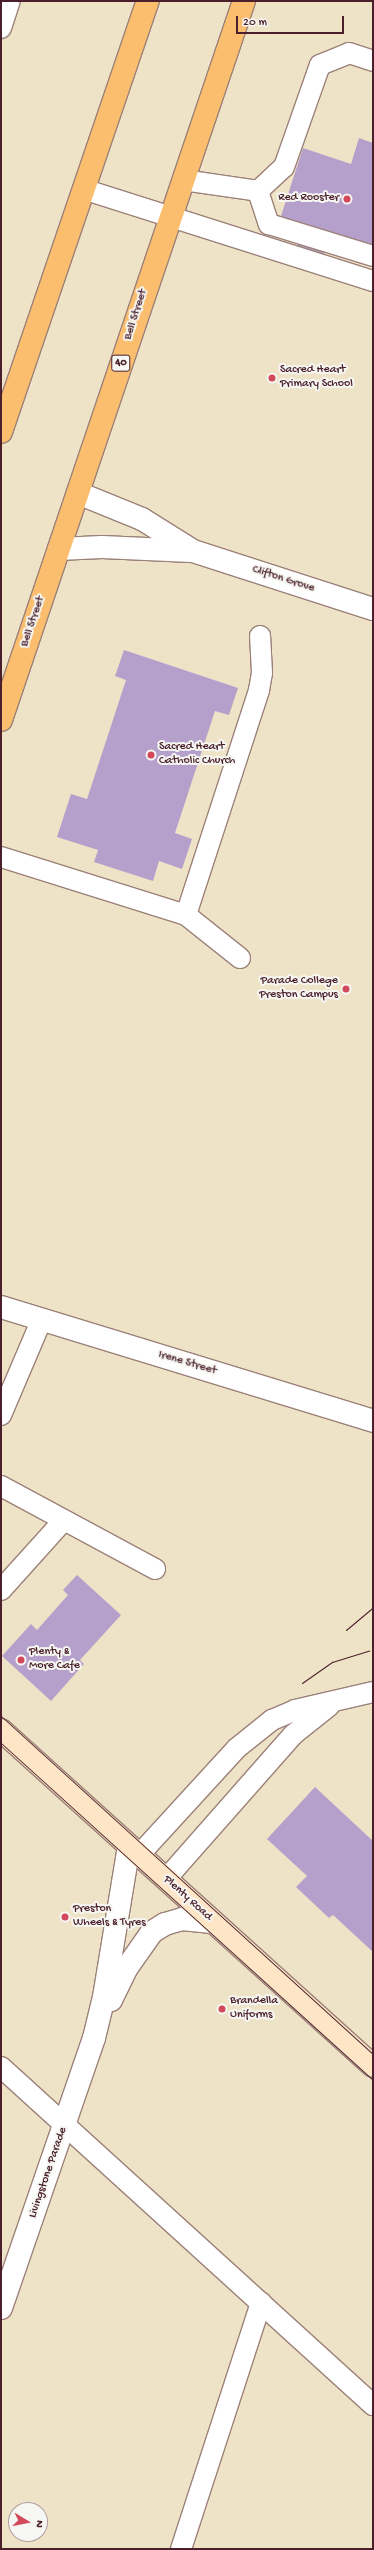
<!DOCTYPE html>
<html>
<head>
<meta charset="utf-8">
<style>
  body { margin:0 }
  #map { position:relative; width:374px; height:2550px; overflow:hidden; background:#efe3c7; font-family:"Gochi Hand",sans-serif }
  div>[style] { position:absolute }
  .building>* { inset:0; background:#b5a0cc }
  .roads { filter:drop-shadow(1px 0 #9c8179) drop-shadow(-1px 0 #9c8179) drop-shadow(0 1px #9c8179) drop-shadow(0 -1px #9c8179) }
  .service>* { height:20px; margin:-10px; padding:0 10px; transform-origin:10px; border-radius:10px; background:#fff }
  .minor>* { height:22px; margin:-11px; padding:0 11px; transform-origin:11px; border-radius:11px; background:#fff }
  .secondary>* { height:22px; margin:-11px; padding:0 11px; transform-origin:11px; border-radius:11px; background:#fde5c5 }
  .trunk>* { height:22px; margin:-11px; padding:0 11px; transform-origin:11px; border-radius:11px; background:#fabe6e }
  .tram>* { height:1px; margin:-0.5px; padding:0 0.5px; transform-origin:0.5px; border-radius:0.5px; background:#4a1f2b }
  .dots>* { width:11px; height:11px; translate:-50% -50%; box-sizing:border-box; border:2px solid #f6f6f2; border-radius:50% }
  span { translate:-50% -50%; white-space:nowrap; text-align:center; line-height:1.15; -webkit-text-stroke:4px #f6f6f2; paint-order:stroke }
  .shield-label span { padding:1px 3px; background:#f6f6f2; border:1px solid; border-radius:3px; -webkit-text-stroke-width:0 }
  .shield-label { font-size:11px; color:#4a1f2b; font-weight:700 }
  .poi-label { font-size:12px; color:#4a1f2b }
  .right { translate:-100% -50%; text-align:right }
  .left { translate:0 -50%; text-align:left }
  .street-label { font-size:12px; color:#4a1f2b }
  .frame { position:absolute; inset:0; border:2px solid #4a1f2b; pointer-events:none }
  .north { position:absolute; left:8px; top:2502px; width:40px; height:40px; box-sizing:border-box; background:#f6f6f2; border:1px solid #b1a0a2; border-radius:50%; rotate:100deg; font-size:11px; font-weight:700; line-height:16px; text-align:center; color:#4a1f2b }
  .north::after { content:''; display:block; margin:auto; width:14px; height:18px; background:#d1495b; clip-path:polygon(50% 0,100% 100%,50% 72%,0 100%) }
  .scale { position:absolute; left:236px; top:16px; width:108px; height:18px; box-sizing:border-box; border:2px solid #4a1f2b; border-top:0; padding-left:5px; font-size:12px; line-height:14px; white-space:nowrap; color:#4a1f2b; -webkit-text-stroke:3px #f6f6f2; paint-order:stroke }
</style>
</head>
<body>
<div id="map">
  <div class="building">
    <div style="clip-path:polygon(359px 138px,373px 143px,373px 242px,370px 252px,329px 238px,323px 257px,296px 249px,302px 230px,279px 222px,303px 148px,351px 164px)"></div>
    <div style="clip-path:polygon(124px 650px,238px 688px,229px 715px,215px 711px,175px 833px,192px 839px,182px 869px,159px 861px,153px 881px,94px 862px,98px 850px,57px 837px,71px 794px,87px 799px,126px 680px,115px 676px)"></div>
    <div style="clip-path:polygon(77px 1575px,121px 1615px,80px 1660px,84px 1664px,51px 1701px,2px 1656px,31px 1624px,37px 1630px,68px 1595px,63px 1590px)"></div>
    <div style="clip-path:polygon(315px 1787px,373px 1841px,373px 1952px,333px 1915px,329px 1918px,296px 1887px,307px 1876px,267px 1839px)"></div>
  </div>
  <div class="roads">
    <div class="service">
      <div style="left:1px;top:28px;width:28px;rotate:-72deg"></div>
      <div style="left:183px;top:180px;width:76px;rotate:8.3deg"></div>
      <div style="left:258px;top:191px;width:35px;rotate:-43deg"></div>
      <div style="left:284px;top:167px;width:108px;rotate:-70.6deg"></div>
      <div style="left:320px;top:65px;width:31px;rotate:-22deg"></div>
      <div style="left:349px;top:53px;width:25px;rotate:18deg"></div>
      <div style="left:83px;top:189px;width:304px;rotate:17.6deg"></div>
      <div style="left:258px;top:191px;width:35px;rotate:72deg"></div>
      <div style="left:269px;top:224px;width:109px;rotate:17.1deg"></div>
      <div style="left:1px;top:857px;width:194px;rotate:17.4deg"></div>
      <div style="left:240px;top:958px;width:69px;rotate:-141.5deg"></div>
      <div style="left:186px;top:915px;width:237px;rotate:-72deg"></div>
      <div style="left:259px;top:690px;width:17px;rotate:-80deg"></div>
      <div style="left:262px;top:673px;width:37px;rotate:-93deg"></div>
      <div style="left:1px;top:1415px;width:104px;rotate:-66.9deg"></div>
      <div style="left:1px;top:1486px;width:175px;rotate:28.3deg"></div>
      <div style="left:1px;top:1590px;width:94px;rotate:-48deg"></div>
      <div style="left:139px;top:1855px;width:145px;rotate:-47.5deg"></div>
      <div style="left:237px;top:1748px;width:45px;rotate:-38.7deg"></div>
      <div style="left:272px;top:1720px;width:25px;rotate:-23deg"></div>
      <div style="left:295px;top:1710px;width:80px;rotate:-13deg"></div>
      <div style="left:166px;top:1879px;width:193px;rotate:-48.6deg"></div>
      <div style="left:294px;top:1734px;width:45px;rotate:-38.7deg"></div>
      <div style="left:1px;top:2067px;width:503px;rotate:42.26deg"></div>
      <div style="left:181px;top:2549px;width:259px;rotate:-72deg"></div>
    </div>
    <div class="minor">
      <div style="left:78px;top:493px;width:69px;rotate:22.1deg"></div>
      <div style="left:142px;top:519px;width:60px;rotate:32.1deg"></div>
      <div style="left:193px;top:551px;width:189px;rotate:17.9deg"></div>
      <div style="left:59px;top:549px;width:43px;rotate:-2.7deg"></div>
      <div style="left:102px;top:547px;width:89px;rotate:2.6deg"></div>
      <div style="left:1px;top:1307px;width:389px;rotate:17deg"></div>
      <div style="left:111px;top:2000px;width:34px;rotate:-64deg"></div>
      <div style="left:126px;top:1969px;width:45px;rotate:-54.9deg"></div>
      <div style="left:152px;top:1932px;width:15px;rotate:-32deg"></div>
      <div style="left:165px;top:1924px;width:18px;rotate:-16deg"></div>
      <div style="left:182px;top:1919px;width:30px;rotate:6deg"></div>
      <div style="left:1px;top:2308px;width:286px;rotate:-71deg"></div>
      <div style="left:94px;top:2038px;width:42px;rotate:-76.3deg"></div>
      <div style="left:104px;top:1997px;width:153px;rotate:-80.6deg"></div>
    </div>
    <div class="secondary">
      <div style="left:1px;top:1730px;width:501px;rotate:42.09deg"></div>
    </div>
    <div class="trunk">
      <div style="left:1px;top:432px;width:455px;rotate:-71.2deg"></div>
      <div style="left:1px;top:720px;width:759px;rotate:-71.33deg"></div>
    </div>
  </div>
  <div class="tram">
    <div style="left:346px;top:1630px;width:35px;rotate:-40deg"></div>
    <div style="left:302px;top:1683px;width:37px;rotate:-35deg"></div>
    <div style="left:332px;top:1662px;width:39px;rotate:-17deg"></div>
    <div style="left:1px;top:1716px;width:503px;rotate:42.26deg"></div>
    <div style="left:1px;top:1743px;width:502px;rotate:42.17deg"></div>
  </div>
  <div class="dots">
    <div style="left:347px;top:199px;background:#d1495b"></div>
    <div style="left:272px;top:378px;background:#d1495b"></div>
    <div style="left:151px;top:755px;background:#d1495b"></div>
    <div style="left:346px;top:989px;background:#d1495b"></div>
    <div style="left:21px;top:1660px;background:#d1495b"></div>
    <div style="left:65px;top:1917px;background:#d1495b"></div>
    <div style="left:222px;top:2009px;background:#d1495b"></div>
  </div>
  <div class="shield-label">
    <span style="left:121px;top:363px">40</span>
  </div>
  <div class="poi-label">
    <span class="right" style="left:339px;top:199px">Red Rooster</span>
    <span class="left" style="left:280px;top:378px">Sacred Heart<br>Primary School</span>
    <span class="left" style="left:159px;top:755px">Sacred Heart<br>Catholic Church</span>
    <span class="right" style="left:338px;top:989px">Parade College<br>Preston Campus</span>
    <span class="left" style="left:29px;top:1660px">Plenty &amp;<br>More Cafe</span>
    <span class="left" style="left:73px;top:1917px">Preston<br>Wheels &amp; Tyres</span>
    <span class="left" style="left:230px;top:2009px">Brandella<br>Uniforms</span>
  </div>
  <div class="street-label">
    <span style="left:137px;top:315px;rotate:-72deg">Bell Street</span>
    <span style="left:283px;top:580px;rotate:18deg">Clifton Grove</span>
    <span style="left:34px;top:622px;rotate:-71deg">Bell Street</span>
    <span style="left:187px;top:1364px;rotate:17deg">Irene Street</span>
    <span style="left:187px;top:1899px;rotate:42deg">Plenty Road</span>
    <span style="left:49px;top:2173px;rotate:-71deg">Livingstone Parade</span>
  </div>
  <div class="frame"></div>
  <div class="north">N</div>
  <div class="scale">20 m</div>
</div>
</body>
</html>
